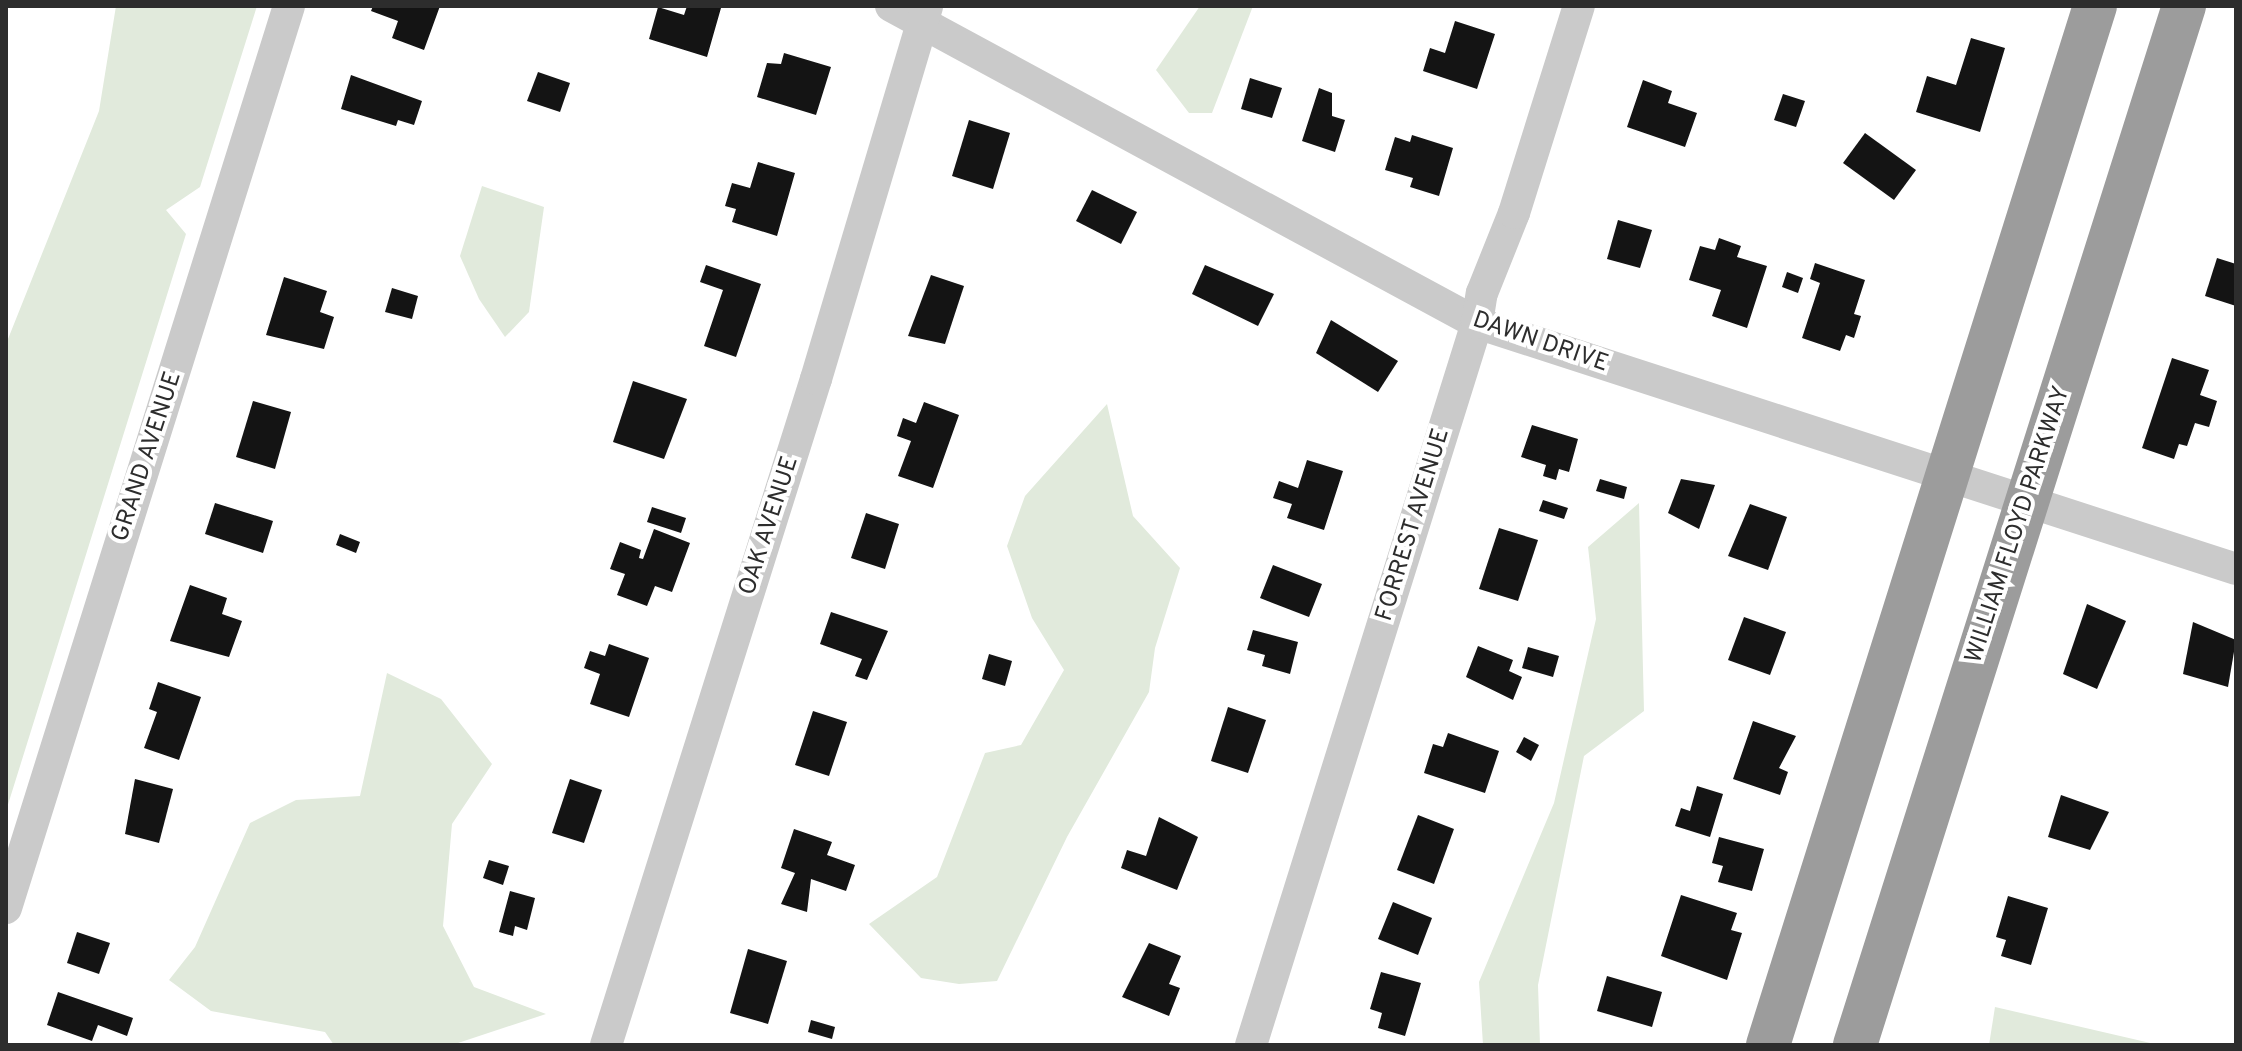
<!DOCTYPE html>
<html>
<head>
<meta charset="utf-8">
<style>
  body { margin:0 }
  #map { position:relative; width:2242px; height:1051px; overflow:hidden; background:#fff; font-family:Overpass,sans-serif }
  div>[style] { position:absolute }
  .green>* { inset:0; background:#e1eadc }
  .building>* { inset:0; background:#141414 }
  .minor>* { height:32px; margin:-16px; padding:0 16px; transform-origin:16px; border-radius:16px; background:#cacaca }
  .trunk>* { height:44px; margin:-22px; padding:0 22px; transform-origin:22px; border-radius:22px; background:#9c9c9c }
  span { translate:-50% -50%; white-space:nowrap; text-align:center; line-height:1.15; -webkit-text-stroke:8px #fff; paint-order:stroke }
  .street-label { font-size:24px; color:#2d2d2d }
  .frame { position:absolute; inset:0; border:8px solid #2d2d2d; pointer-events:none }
</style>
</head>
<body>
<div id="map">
  <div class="green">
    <div style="clip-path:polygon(116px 6px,257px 6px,200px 187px,166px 210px,186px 234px,6px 811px,6px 344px,99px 111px)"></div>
    <div style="clip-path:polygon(1200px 6px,1253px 6px,1212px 113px,1189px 113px,1156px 70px)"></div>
    <div style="clip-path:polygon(482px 186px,544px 207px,529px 312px,505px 337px,479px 299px,460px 256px)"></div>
    <div style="clip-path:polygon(1107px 404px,1133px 516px,1180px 568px,1155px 648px,1149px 692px,1067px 837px,997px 981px,959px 984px,921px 978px,869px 924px,937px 877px,985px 753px,1021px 745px,1064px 670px,1032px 618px,1007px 546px,1025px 496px)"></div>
    <div style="clip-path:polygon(1639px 503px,1644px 711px,1584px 756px,1538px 985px,1540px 1045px,1483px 1045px,1479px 982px,1554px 803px,1596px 619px,1588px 547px)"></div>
    <div style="clip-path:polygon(387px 673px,441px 699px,492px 764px,452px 824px,443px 926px,474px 987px,546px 1014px,452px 1045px,334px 1045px,325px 1032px,211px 1011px,169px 980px,195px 947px,250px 823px,296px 800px,360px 796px)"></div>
    <div style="clip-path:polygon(1995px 1007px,2159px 1045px,1989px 1045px)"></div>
  </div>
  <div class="building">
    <div style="clip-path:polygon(373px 6px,440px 6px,424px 50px,392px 38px,398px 21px,371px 11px)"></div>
    <div style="clip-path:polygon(687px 6px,721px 8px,707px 57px,649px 39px,658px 7px,684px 15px)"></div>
    <div style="clip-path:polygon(1455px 21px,1495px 34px,1477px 89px,1423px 71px,1430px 48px,1445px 53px)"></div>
    <div style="clip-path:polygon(1971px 38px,2005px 48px,1980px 132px,1916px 112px,1927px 76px,1956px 85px)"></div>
    <div style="clip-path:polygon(784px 53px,831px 67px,816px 115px,757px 97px,767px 63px,781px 64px)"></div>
    <div style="clip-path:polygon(538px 72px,570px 83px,560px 112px,527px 101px)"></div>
    <div style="clip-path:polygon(351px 75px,422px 101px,414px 125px,398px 120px,396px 126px,341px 109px)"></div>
    <div style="clip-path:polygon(1250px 78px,1282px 88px,1272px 118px,1241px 109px)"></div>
    <div style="clip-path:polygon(1643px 80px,1672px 91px,1668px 103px,1697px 113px,1685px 147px,1627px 127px)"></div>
    <div style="clip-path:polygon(1319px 88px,1332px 93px,1332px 116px,1345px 120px,1335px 152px,1302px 141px)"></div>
    <div style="clip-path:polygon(1783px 94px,1805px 101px,1796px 127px,1774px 120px)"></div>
    <div style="clip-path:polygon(969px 120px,1010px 133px,993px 189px,952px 176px)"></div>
    <div style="clip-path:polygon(1865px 133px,1916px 170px,1894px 200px,1843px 163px)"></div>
    <div style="clip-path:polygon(1412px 135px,1453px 148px,1439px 196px,1410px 187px,1413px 178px,1385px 170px,1395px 137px,1410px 142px)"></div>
    <div style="clip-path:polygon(758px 162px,795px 173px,777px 236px,732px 222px,736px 209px,725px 206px,732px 183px,750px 188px)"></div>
    <div style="clip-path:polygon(1092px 190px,1137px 212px,1121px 244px,1076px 221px)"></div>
    <div style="clip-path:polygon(1618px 220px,1652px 230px,1640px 268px,1607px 259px)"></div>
    <div style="clip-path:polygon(1719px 238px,1741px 246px,1737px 257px,1767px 266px,1747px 328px,1712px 316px,1721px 290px,1689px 280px,1700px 246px,1715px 250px)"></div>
    <div style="clip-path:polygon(2217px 258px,2236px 264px,2236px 306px,2205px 296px)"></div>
    <div style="clip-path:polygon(1815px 263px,1865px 280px,1854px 314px,1861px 316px,1854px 338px,1846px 335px,1840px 351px,1802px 338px,1820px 283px,1810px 279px)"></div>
    <div style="clip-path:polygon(706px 265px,761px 284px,736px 357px,704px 346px,723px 290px,700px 282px)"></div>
    <div style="clip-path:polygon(1205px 265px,1274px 294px,1258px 326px,1192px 294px)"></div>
    <div style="clip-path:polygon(1787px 272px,1803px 278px,1798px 293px,1782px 287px)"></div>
    <div style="clip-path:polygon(931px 275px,964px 286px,945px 344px,908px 336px)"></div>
    <div style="clip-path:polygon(284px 277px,327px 291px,320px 312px,334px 317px,324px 349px,266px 335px)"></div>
    <div style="clip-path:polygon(392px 288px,418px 296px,412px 319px,385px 312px)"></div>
    <div style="clip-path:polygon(1331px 320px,1398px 361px,1378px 392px,1316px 353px)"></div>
    <div style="clip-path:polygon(2172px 358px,2209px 370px,2200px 395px,2217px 401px,2209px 427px,2195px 423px,2187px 446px,2179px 444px,2174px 459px,2142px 448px)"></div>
    <div style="clip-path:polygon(633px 381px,687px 399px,664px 459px,613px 442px)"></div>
    <div style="clip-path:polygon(253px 401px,291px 412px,275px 469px,236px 457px)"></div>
    <div style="clip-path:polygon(924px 402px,959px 415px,933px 488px,898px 476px,911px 441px,897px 436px,903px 418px,916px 423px)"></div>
    <div style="clip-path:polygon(1532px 425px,1578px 439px,1569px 472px,1559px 469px,1556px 480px,1543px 476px,1546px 465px,1521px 457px)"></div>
    <div style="clip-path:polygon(1307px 460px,1343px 471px,1324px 530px,1287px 518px,1292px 504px,1273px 498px,1279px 481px,1298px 488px)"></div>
    <div style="clip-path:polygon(1600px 479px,1627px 487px,1624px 499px,1596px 491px)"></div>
    <div style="clip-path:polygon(1681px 479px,1715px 485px,1699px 529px,1668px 513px)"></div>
    <div style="clip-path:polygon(1543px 500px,1568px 508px,1564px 519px,1539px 511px)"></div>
    <div style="clip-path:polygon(215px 503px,273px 521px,263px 553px,205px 534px)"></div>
    <div style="clip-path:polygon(1750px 504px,1787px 517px,1768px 570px,1728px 556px)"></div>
    <div style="clip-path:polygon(652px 507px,686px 518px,681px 533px,647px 522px)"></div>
    <div style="clip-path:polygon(866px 513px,899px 524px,885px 569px,851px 558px)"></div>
    <div style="clip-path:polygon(1499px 528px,1538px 540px,1518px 601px,1479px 589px)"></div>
    <div style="clip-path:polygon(654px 529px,690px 543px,672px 592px,655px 586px,647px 606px,617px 595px,625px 574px,610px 569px,620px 542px,641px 550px,639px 558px,643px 559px)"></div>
    <div style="clip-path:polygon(340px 534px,360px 542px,356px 553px,336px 545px)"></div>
    <div style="clip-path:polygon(1273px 565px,1322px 584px,1309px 617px,1260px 598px)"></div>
    <div style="clip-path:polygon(190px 585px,227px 598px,222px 614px,242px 621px,229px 657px,170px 641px)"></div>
    <div style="clip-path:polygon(2087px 604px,2126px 621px,2097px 689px,2063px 674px)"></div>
    <div style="clip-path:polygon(831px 612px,888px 631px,867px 680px,855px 676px,862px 659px,820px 644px)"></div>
    <div style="clip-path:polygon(1744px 617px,1786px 632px,1770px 675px,1728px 660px)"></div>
    <div style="clip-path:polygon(2193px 622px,2236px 640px,2228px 687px,2183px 674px)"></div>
    <div style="clip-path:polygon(1253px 630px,1298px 642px,1290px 674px,1262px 666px,1265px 655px,1247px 650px)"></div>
    <div style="clip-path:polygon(609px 644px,649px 658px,629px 717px,590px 704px,600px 674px,584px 668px,590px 651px,605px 656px)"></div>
    <div style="clip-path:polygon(1478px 646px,1513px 660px,1509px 671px,1522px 677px,1513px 700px,1466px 677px)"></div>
    <div style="clip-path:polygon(1528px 647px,1559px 656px,1553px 677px,1522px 668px)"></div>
    <div style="clip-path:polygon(989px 654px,1012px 661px,1005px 686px,982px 679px)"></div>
    <div style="clip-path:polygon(158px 682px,201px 697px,179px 760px,144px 748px,157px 712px,149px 709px)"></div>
    <div style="clip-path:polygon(1228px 707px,1266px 720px,1248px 773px,1211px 761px)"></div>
    <div style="clip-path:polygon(813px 711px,847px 722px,829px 776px,795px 765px)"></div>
    <div style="clip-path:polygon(1753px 721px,1796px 736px,1779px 768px,1788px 772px,1780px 795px,1733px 779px)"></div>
    <div style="clip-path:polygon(1448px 733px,1499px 751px,1485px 793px,1424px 773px,1433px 744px,1443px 747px)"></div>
    <div style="clip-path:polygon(1524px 737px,1539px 745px,1531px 761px,1516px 752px)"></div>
    <div style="clip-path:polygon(135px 779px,173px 789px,159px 843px,125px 834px)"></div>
    <div style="clip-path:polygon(570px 779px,602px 790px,584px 843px,552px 833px)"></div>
    <div style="clip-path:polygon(1697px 786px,1723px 794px,1710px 837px,1675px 826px,1681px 808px,1690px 811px)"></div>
    <div style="clip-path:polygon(2061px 795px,2109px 812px,2090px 850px,2048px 837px)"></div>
    <div style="clip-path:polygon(1418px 815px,1454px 829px,1434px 884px,1397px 870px)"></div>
    <div style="clip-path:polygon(1159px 817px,1198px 837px,1177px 890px,1121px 868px,1127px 850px,1146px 856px)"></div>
    <div style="clip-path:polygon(794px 829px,832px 842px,827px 855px,855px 865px,846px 891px,811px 879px,807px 912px,781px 904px,795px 873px,781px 868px)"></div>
    <div style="clip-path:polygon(1719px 837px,1764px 849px,1752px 891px,1718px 882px,1723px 866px,1712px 863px)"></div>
    <div style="clip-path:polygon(489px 860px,509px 866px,503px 885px,483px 878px)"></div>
    <div style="clip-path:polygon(510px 891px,535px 898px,527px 930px,515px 926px,513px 936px,499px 932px)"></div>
    <div style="clip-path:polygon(1681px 895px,1737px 913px,1731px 930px,1742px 933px,1727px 980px,1661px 956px)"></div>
    <div style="clip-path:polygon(2008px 896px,2048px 908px,2031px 965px,2001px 956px,2006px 940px,1996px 937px)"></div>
    <div style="clip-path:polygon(1393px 902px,1432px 918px,1418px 955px,1378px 939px)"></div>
    <div style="clip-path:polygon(77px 932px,110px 943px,99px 974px,67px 963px)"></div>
    <div style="clip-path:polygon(1149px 943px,1181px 956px,1169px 984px,1180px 988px,1169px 1016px,1122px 997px)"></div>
    <div style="clip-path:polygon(748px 949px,787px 961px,768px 1024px,730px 1013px)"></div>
    <div style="clip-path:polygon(1381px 972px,1421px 983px,1405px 1036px,1378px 1028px,1382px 1013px,1370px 1009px)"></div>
    <div style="clip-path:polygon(1607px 976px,1662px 992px,1652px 1027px,1597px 1011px)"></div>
    <div style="clip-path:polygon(58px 992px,133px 1018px,127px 1036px,98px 1025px,92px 1041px,47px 1025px)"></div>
    <div style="clip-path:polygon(811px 1020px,835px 1027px,832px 1039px,808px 1032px)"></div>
  </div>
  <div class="minor">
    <div style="left:891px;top:6px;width:666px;rotate:28.41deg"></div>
    <div style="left:1477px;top:323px;width:798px;rotate:17.96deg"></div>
    <div style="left:6px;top:908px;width:945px;rotate:-72.58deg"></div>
    <div style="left:606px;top:1045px;width:698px;rotate:-72.5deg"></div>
    <div style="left:816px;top:379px;width:389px;rotate:-73.4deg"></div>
    <div style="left:1251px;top:1045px;width:757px;rotate:-72.62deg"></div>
    <div style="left:1477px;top:323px;width:30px;rotate:-81deg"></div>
    <div style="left:1482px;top:293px;width:86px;rotate:-68.2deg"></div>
    <div style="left:1514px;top:213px;width:217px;rotate:-72.6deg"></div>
  </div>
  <div class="trunk">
    <div style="left:1768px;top:1045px;width:1089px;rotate:-72.53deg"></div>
    <div style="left:1855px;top:1045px;width:1090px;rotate:-72.43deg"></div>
  </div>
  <div class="street-label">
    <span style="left:1540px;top:343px;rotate:19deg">DAWN DRIVE</span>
    <span style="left:148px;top:457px;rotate:-72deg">GRAND AVENUE</span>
    <span style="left:1414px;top:525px;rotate:-73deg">FORREST AVENUE</span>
    <span style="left:2019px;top:525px;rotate:-72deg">WILLIAM FLOYD PARKWAY</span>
    <span style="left:770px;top:526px;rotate:-72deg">OAK AVENUE</span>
  </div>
  <div class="frame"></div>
</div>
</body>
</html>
